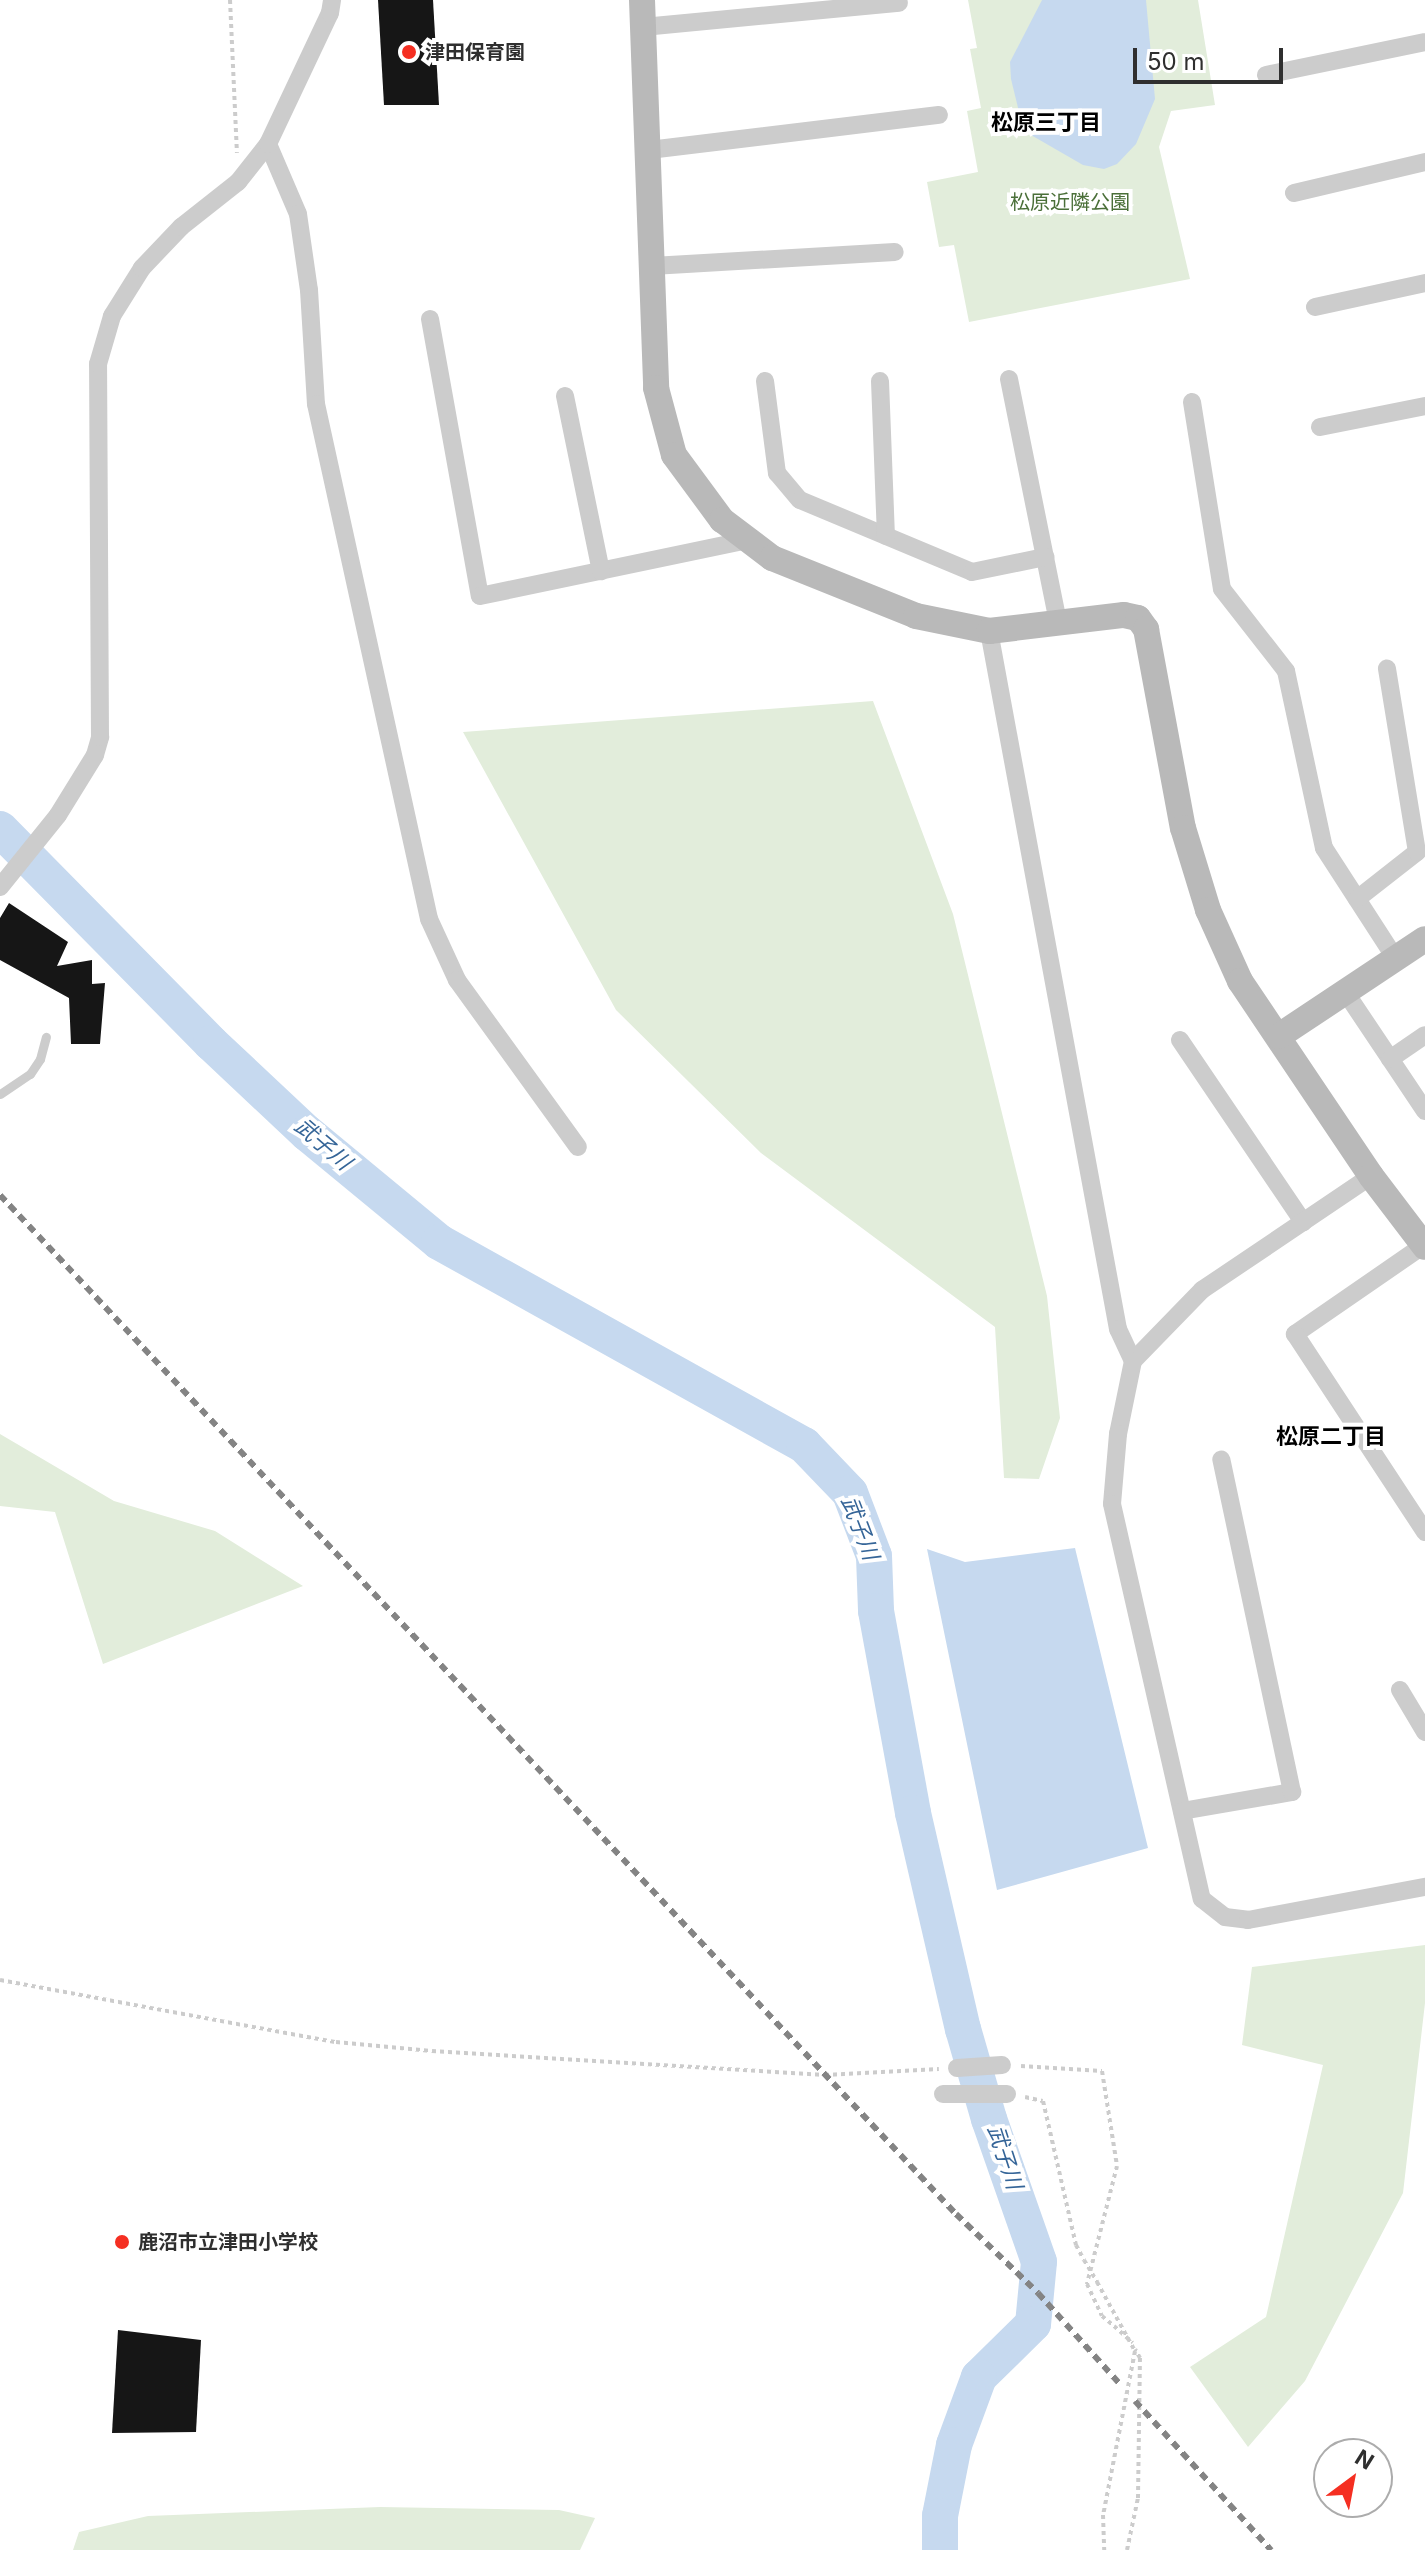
<!DOCTYPE html>
<html>
<head>
<meta charset="utf-8">
<style>
  body { margin:0 }
  #map { position:relative; width:1425px; height:2550px; overflow:hidden; background:#fff; font-family:Inter,"Noto Sans JP",sans-serif }
  div>[style] { position:absolute }
  .green>* { inset:0; background:#e2eddb }
  .water>* { inset:0; background:#c6d9ef }
  .river>* { height:36px; margin:-18px; padding:0 18px; transform-origin:18px; border-radius:18px; background:#c6d9ef }
  .building>* { inset:0; background:#161616 }
  .path>* { height:4px; margin-top:-2px; transform-origin:0; background:repeating-linear-gradient(90deg,#ccc 0 4px,transparent 0 8px) }
  .lane>* { height:9px; margin:-4.5px; padding:0 4.5px; transform-origin:4.5px; border-radius:4.5px; background:#ccc }
  .street>* { height:18px; margin:-9px; padding:0 9px; transform-origin:9px; border-radius:9px; background:#ccc }
  .secondary>* { height:26px; margin:-13px; padding:0 13px; transform-origin:13px; border-radius:13px; background:#b9b9b9 }
  .rail>* { height:6px; margin-top:-3px; transform-origin:0; background:repeating-linear-gradient(90deg,#848484 0 8px,transparent 0 14px) }
  .path-bridge>* { height:4px; margin-top:-2px; transform-origin:0; background:repeating-linear-gradient(90deg,#ccc 0 4px,transparent 0 8px) }
  .dots>* { width:22px; height:22px; translate:-50% -50%; box-sizing:border-box; border:4px solid #fff; border-radius:50% }
  span { translate:-50% -50%; white-space:nowrap; text-align:center; line-height:1.15; -webkit-text-stroke:8px #fff; paint-order:stroke }
  .poi-label { font-size:20px; color:#2f2f2f; font-weight:700 }
  .left { translate:0 -50%; text-align:left }
  .park-label { font-size:20px; color:#4a6f38 }
  .neighbourhood-label { font-size:22px; color:#000; font-weight:700 }
  .water-label { font-size:22px; color:#356598; font-style:italic }
  .north { position:absolute; left:1313px; top:2438px; width:80px; height:80px; box-sizing:border-box; background:#fff; border:2px solid #acacac; border-radius:50%; rotate:32deg; font-size:22px; font-weight:700; line-height:32px; text-align:center; color:#2f2f2f }
  .north::after { content:''; display:block; margin:auto; width:28px; height:36px; background:#f52f22; clip-path:polygon(50% 0,100% 100%,50% 72%,0 100%) }
  .scale { position:absolute; left:1133px; top:48px; width:150px; height:36px; box-sizing:border-box; border:4px solid #2f2f2f; border-top:0; padding-left:10px; font-size:24px; line-height:28px; white-space:nowrap; color:#2f2f2f; -webkit-text-stroke:6px #fff; paint-order:stroke }
</style>
</head>
<body>
<div id="map">
  <div class="green">
    <div style="clip-path:polygon(968px 0,1198px 0,1215px 105px,1171px 111px,1159px 147px,1190px 279px,969px 322px,954px 245px,939px 247px,927px 182px,978px 172px,967px 111px,981px 108px,970px 49px,977px 48px)"></div>
    <div style="clip-path:polygon(873px 701px,953px 914px,1047px 1296px,1060px 1418px,1039px 1479px,1004px 1478px,995px 1327px,761px 1153px,616px 1010px,463px 732px)"></div>
    <div style="clip-path:polygon(0 1434px,114px 1501px,215px 1531px,303px 1586px,103px 1664px,55px 1512px,0 1506px)"></div>
    <div style="clip-path:polygon(1425px 1945px,1425px 2003px,1403px 2193px,1305px 2381px,1248px 2447px,1190px 2367px,1266px 2317px,1323px 2065px,1242px 2045px,1252px 1967px)"></div>
    <div style="clip-path:polygon(380px 2507px,559px 2510px,595px 2518px,580px 2550px,73px 2550px,79px 2532px,148px 2516px)"></div>
  </div>
  <div class="water">
    <div style="clip-path:polygon(1042px 0,1146px 0,1155px 99px,1136px 144px,1117px 164px,1104px 169px,1083px 165px,1031px 135px,1022px 124px,1011px 79px,1010px 62px)"></div>
    <div style="clip-path:polygon(1075px 1548px,1148px 1848px,997px 1890px,927px 1549px,965px 1562px)"></div>
  </div>
  <div class="river">
    <div style="left:0;top:829px;width:301px;rotate:45.4deg"></div>
    <div style="left:211px;top:1043px;width:132px;rotate:43.2deg"></div>
    <div style="left:307px;top:1133px;width:171px;rotate:39.5deg"></div>
    <div style="left:439px;top:1242px;width:418px;rotate:29.1deg"></div>
    <div style="left:804px;top:1445px;width:66px;rotate:46.2deg"></div>
    <div style="left:850px;top:1493px;width:67px;rotate:69.1deg"></div>
    <div style="left:874px;top:1556px;width:55px;rotate:87.9deg"></div>
    <div style="left:876px;top:1611px;width:205px;rotate:79.6deg"></div>
    <div style="left:913px;top:1813px;width:222px;rotate:77deg"></div>
    <div style="left:963px;top:2029px;width:94px;rotate:73.9deg"></div>
    <div style="left:989px;top:2119px;width:151px;rotate:70.7deg"></div>
    <div style="left:1039px;top:2262px;width:62px;rotate:95.5deg"></div>
    <div style="left:1033px;top:2324px;width:76px;rotate:135.5deg"></div>
    <div style="left:979px;top:2377px;width:72px;rotate:110.2deg"></div>
    <div style="left:954px;top:2445px;width:72px;rotate:101.2deg"></div>
    <div style="left:940px;top:2516px;width:34px;rotate:90deg"></div>
  </div>
  <div class="building">
    <div style="clip-path:polygon(378px 0,433px 0,439px 105px,384px 105px)"></div>
    <div style="clip-path:polygon(9px 903px,68px 942px,57px 966px,92px 960px,92px 984px,105px 983px,100px 1044px,71px 1044px,69px 998px,0 960px,0 918px)"></div>
    <div style="clip-path:polygon(118px 2330px,201px 2340px,196px 2432px,112px 2433px)"></div>
  </div>
  <div class="path">
    <div style="left:230px;top:0;width:153px;rotate:87.4deg"></div>
    <div style="left:0;top:1980px;width:342px;rotate:10.5deg"></div>
    <div style="left:336px;top:2042px;width:96px;rotate:5.4deg"></div>
    <div style="left:432px;top:2051px;width:394px;rotate:3.5deg"></div>
    <div style="left:825px;top:2075px;width:114px;rotate:-3deg"></div>
    <div style="left:1021px;top:2066px;width:81px;rotate:3.5deg"></div>
    <div style="left:1102px;top:2071px;width:96px;rotate:81deg"></div>
    <div style="left:1117px;top:2166px;width:122px;rotate:104.3deg"></div>
    <div style="left:1087px;top:2284px;width:35px;rotate:65deg"></div>
    <div style="left:1102px;top:2316px;width:16px;rotate:40deg"></div>
    <div style="left:1025px;top:2097px;width:18px;rotate:13deg"></div>
    <div style="left:1043px;top:2101px;width:148px;rotate:77.1deg"></div>
    <div style="left:1076px;top:2245px;width:17px;rotate:62deg"></div>
    <div style="left:1097px;top:2282px;width:79px;rotate:61.2deg"></div>
    <div style="left:1135px;top:2351px;width:167px;rotate:101deg"></div>
    <div style="left:1103px;top:2515px;width:35px;rotate:88deg"></div>
    <div style="left:1127px;top:2550px;width:53px;rotate:-78.1deg"></div>
    <div style="left:1138px;top:2498px;width:140px;rotate:-89.2deg"></div>
    <div style="left:1140px;top:2358px;width:10px;rotate:-119deg"></div>
  </div>
  <div class="lane">
    <div style="left:0;top:1094px;width:36px;rotate:-34deg"></div>
    <div style="left:30px;top:1074px;width:18px;rotate:-56deg"></div>
    <div style="left:40px;top:1059px;width:23px;rotate:-75deg"></div>
  </div>
  <div class="street">
    <div style="left:643px;top:27px;width:257px;rotate:-5.4deg"></div>
    <div style="left:1266px;top:75px;width:162px;rotate:-11.7deg"></div>
    <div style="left:268px;top:144px;width:76px;rotate:66.8deg"></div>
    <div style="left:298px;top:214px;width:77px;rotate:81.8deg"></div>
    <div style="left:309px;top:290px;width:114px;rotate:86.5deg"></div>
    <div style="left:316px;top:404px;width:527px;rotate:77.62deg"></div>
    <div style="left:429px;top:919px;width:67px;rotate:65.3deg"></div>
    <div style="left:457px;top:980px;width:206px;rotate:54.1deg"></div>
    <div style="left:649px;top:150px;width:292px;rotate:-6.9deg"></div>
    <div style="left:1294px;top:193px;width:135px;rotate:-13.3deg"></div>
    <div style="left:652px;top:266px;width:243px;rotate:-3.3deg"></div>
    <div style="left:1315px;top:307px;width:113px;rotate:-12.3deg"></div>
    <div style="left:430px;top:319px;width:281px;rotate:79.8deg"></div>
    <div style="left:480px;top:596px;width:275px;rotate:-11.8deg"></div>
    <div style="left:1009px;top:379px;width:249px;rotate:78.6deg"></div>
    <div style="left:765px;top:381px;width:93px;rotate:82.6deg"></div>
    <div style="left:777px;top:473px;width:35px;rotate:50deg"></div>
    <div style="left:800px;top:500px;width:186px;rotate:22.7deg"></div>
    <div style="left:972px;top:572px;width:75px;rotate:-11.6deg"></div>
    <div style="left:880px;top:381px;width:155px;rotate:87.8deg"></div>
    <div style="left:565px;top:396px;width:179px;rotate:78.4deg"></div>
    <div style="left:1192px;top:402px;width:189px;rotate:80.9deg"></div>
    <div style="left:1222px;top:589px;width:104px;rotate:52deg"></div>
    <div style="left:1286px;top:671px;width:181px;rotate:77.9deg"></div>
    <div style="left:1324px;top:848px;width:135px;rotate:57.1deg"></div>
    <div style="left:1320px;top:427px;width:107px;rotate:-11.3deg"></div>
    <div style="left:989px;top:631px;width:710px;rotate:79.53deg"></div>
    <div style="left:1118px;top:1329px;width:35px;rotate:65deg"></div>
    <div style="left:0;top:887px;width:92px;rotate:-51.1deg"></div>
    <div style="left:58px;top:815px;width:70px;rotate:-58.3deg"></div>
    <div style="left:95px;top:755px;width:19px;rotate:-74deg"></div>
    <div style="left:100px;top:737px;width:373px;rotate:-90.3deg"></div>
    <div style="left:98px;top:364px;width:50px;rotate:-73.7deg"></div>
    <div style="left:112px;top:316px;width:57px;rotate:-58deg"></div>
    <div style="left:142px;top:268px;width:57px;rotate:-46.4deg"></div>
    <div style="left:181px;top:227px;width:73px;rotate:-38.3deg"></div>
    <div style="left:238px;top:182px;width:48px;rotate:-51.7deg"></div>
    <div style="left:268px;top:144px;width:145px;rotate:-64.7deg"></div>
    <div style="left:330px;top:13px;width:13px;rotate:-81deg"></div>
    <div style="left:1357px;top:899px;width:76px;rotate:-38.1deg"></div>
    <div style="left:1417px;top:852px;width:186px;rotate:-99.3deg"></div>
    <div style="left:1346px;top:993px;width:142px;rotate:56.2deg"></div>
    <div style="left:1180px;top:1040px;width:220px;rotate:55.9deg"></div>
    <div style="left:1390px;top:1059px;width:42px;rotate:-34.4deg"></div>
    <div style="left:1371px;top:1176px;width:204px;rotate:146deg"></div>
    <div style="left:1202px;top:1290px;width:99px;rotate:134.2deg"></div>
    <div style="left:1133px;top:1361px;width:75px;rotate:101.6deg"></div>
    <div style="left:1118px;top:1434px;width:70px;rotate:94.9deg"></div>
    <div style="left:1112px;top:1504px;width:405px;rotate:77.2deg"></div>
    <div style="left:1202px;top:1899px;width:29px;rotate:38deg"></div>
    <div style="left:1225px;top:1917px;width:23px;rotate:7deg"></div>
    <div style="left:1248px;top:1920px;width:180px;rotate:-10.6deg"></div>
    <div style="left:1424px;top:1245px;width:157px;rotate:145.4deg"></div>
    <div style="left:1295px;top:1334px;width:237px;rotate:56.7deg"></div>
    <div style="left:1400px;top:1690px;width:49px;rotate:59.2deg"></div>
    <div style="left:1182px;top:1811px;width:112px;rotate:-9.8deg"></div>
    <div style="left:1292px;top:1792px;width:340px;rotate:-102deg"></div>
    <div style="left:957px;top:2068px;width:45px;rotate:-3.8deg"></div>
    <div style="left:943px;top:2094px;width:64px"></div>
  </div>
  <div class="secondary">
    <div style="left:642px;top:0;width:388px;rotate:87.9deg"></div>
    <div style="left:656px;top:388px;width:69px;rotate:75deg"></div>
    <div style="left:674px;top:455px;width:81px;rotate:53.6deg"></div>
    <div style="left:722px;top:520px;width:63px;rotate:37.2deg"></div>
    <div style="left:772px;top:558px;width:155px;rotate:21.9deg"></div>
    <div style="left:916px;top:616px;width:75px;rotate:11.6deg"></div>
    <div style="left:989px;top:631px;width:136px;rotate:-6.8deg"></div>
    <div style="left:1124px;top:615px;width:14px;rotate:12deg"></div>
    <div style="left:1138px;top:618px;width:14px;rotate:54deg"></div>
    <div style="left:1146px;top:629px;width:202px;rotate:79.5deg"></div>
    <div style="left:1183px;top:828px;width:86px;rotate:73deg"></div>
    <div style="left:1208px;top:910px;width:78px;rotate:65.7deg"></div>
    <div style="left:1240px;top:981px;width:235px;rotate:56.1deg"></div>
    <div style="left:1371px;top:1176px;width:89px;rotate:52.7deg"></div>
    <div style="left:1279px;top:1036px;width:175px;rotate:-33.6deg"></div>
  </div>
  <div class="rail">
    <div style="left:0;top:1195px;width:1397px;rotate:46.83deg"></div>
    <div style="left:956px;top:2214px;width:114px;rotate:43.9deg"></div>
    <div style="left:1038px;top:2293px;width:121px;rotate:48deg"></div>
    <div style="left:1135px;top:2401px;width:202px;rotate:47.6deg"></div>
  </div>
  <div class="path-bridge">
    <div style="left:1084px;top:2260px;width:26px;rotate:59deg"></div>
    <div style="left:1114px;top:2326px;width:25px;rotate:42deg"></div>
  </div>
  <div class="dots">
    <div style="left:409px;top:52px;background:#f52f22"></div>
    <div style="left:122px;top:2242px;background:#f52f22"></div>
  </div>
  <div class="poi-label">
    <span class="left" style="left:425px;top:52px">津田保育園</span>
    <span class="left" style="left:138px;top:2242px">鹿沼市立津田小学校</span>
  </div>
  <div class="park-label">
    <span style="left:1070px;top:202px">松原近隣公園</span>
  </div>
  <div class="neighbourhood-label">
    <span style="left:1046px;top:123px">松原三丁目</span>
    <span style="left:1331px;top:1437px">松原二丁目</span>
  </div>
  <div class="water-label">
    <span style="left:323px;top:1144px;rotate:41deg">武子川</span>
    <span style="left:860px;top:1528px;rotate:69deg">武子川</span>
    <span style="left:1005px;top:2157px;rotate:72deg">武子川</span>
  </div>
  <div class="north">N</div>
  <div class="scale">50 m</div>
</div>
</body>
</html>
